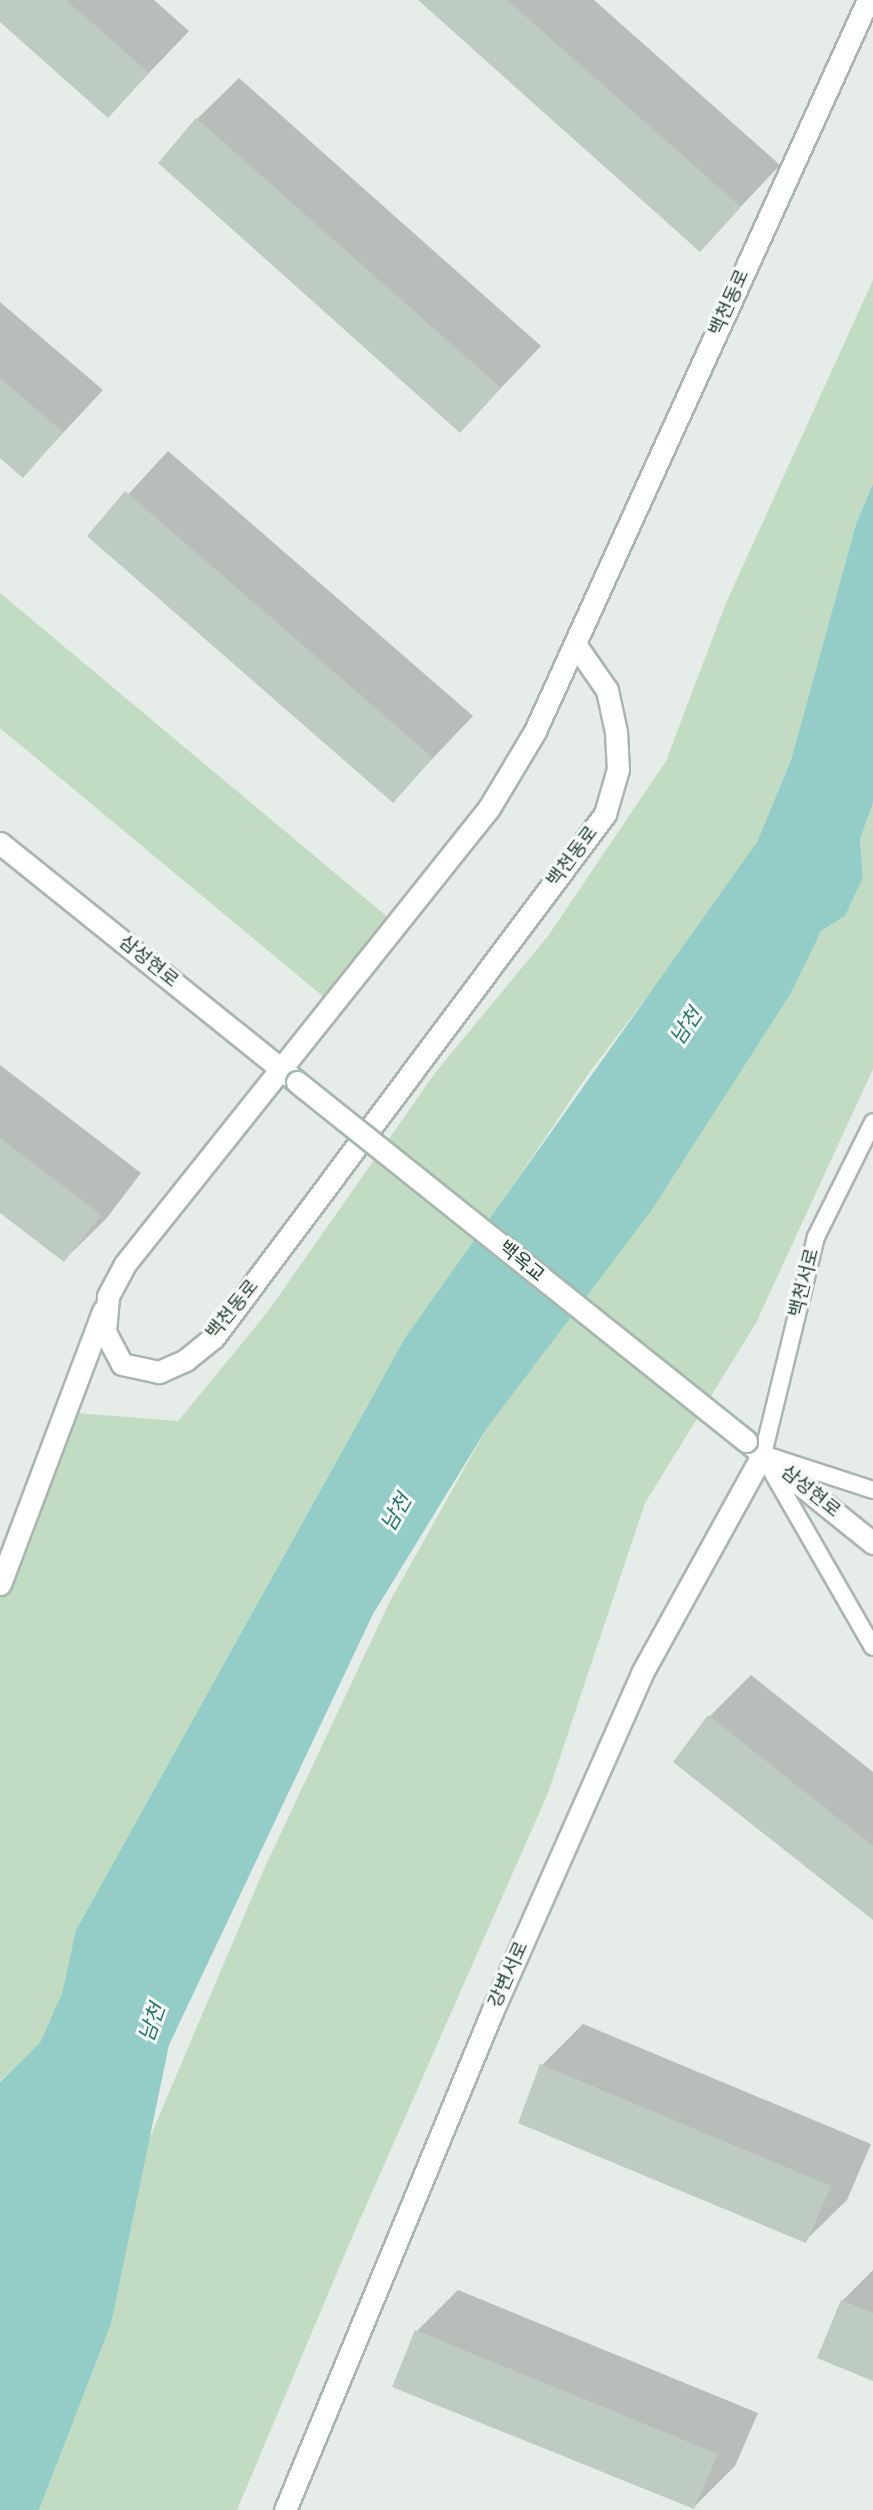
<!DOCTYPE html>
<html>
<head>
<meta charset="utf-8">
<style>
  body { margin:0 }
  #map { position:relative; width:873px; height:2510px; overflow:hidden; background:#e6ede8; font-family:"Alegreya Sans","Noto Sans KR",sans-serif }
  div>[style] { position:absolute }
  .green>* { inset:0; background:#c1dcc2 }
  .water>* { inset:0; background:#94cdc8 }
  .shadow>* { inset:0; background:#0003 }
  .building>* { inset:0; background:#becbc3 }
  .roads { filter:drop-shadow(2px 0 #a9b5ae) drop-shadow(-2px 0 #a9b5ae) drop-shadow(0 2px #a9b5ae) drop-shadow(0 -2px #a9b5ae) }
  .service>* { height:16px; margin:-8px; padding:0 8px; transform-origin:8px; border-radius:8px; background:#fff }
  .minor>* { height:21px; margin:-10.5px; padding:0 10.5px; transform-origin:10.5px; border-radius:10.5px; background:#fff }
  .tertiary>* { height:21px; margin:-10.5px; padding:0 10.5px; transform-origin:10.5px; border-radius:10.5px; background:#fff }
  .secondary>* { height:21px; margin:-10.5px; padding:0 10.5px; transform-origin:10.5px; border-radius:10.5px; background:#fff }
  .bridges { filter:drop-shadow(2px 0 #a5b8ad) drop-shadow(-2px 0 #a5b8ad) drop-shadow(0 2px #a5b8ad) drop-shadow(0 -2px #a5b8ad) }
  .secondary-bridge>* { height:21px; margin:-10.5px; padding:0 10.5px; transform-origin:10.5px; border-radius:10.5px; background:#fff }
  span { translate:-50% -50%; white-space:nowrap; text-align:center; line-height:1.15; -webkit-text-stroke:6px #f6faf7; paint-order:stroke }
  .street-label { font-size:19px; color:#263e32 }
  .water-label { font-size:21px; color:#25756f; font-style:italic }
</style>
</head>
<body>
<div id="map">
  <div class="green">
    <div style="clip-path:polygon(873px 280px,873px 484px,856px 524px,791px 760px,757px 842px,732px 885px,589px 1073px,382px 1379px,76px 1930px,69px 2004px,40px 2044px,0 2081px,0 1584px,65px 1412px,178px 1421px,266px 1314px,435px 1073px,548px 936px,666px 761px,726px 603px)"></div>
    <div style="clip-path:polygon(0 593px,396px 924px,331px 1003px,0 728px)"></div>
    <div style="clip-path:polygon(873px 803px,873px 1069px,756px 1323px,645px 1503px,548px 1793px,347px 2249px,237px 2510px,39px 2510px,111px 2324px,145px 2149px,264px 1869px,390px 1601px,487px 1428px,821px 931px,845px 916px,863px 878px,860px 839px)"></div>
  </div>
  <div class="water">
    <div style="clip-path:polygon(873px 484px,873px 803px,860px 839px,863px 878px,845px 916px,821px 931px,791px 993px,651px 1211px,487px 1428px,373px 1614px,169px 2045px,111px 2324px,39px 2510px,0 2510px,0 2082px,40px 2043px,62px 1994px,76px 1930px,405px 1338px,757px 842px,791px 760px,856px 524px)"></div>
  </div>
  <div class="shadow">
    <div style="clip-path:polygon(0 0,154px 0,189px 31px,108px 116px,0 19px)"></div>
    <div style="clip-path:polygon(421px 0,594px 0,780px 165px,700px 250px)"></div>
    <div style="clip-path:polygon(239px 78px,541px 346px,460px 431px,197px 119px)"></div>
    <div style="clip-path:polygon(0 302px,103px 390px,23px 476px,0 456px)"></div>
    <div style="clip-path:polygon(168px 451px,473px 716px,393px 800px,90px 536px)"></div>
    <div style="clip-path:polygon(0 1065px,141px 1173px,106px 1219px,64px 1260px,0 1211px)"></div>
    <div style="clip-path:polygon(751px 1675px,873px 1772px,873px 1918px,675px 1762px,710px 1716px)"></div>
    <div style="clip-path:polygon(583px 2024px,871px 2144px,847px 2200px,805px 2241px,542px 2065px)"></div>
    <div style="clip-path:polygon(873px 2270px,873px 2379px,842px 2301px)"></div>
    <div style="clip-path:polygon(458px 2290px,758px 2413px,735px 2466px,694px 2507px,417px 2331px)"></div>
  </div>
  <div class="building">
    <div style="clip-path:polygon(0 0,66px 0,149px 73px,108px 118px,0 22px)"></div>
    <div style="clip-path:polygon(418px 0,507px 0,741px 207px,700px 252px)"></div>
    <div style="clip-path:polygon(196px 118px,501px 388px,460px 433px,158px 163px)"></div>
    <div style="clip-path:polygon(0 378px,63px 432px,23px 478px,0 458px)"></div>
    <div style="clip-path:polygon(125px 491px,433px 758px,393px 803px,87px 536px)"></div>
    <div style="clip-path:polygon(0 1138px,101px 1215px,64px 1262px,0 1213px)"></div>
    <div style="clip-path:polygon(708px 1715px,873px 1846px,873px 1920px,673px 1762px)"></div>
    <div style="clip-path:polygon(540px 2064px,831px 2186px,806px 2243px,518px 2123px)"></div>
    <div style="clip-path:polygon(841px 2300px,873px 2313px,873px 2381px,817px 2358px)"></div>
    <div style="clip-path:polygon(415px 2330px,718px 2454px,694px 2509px,392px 2387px)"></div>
  </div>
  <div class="roads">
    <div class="service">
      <div style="left:763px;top:1454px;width:223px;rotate:-76.3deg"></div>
      <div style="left:816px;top:1237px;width:128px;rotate:-63.6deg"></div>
      <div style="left:772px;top:1457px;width:106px;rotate:18.1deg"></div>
      <div style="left:767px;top:1463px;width:212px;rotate:60.1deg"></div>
    </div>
    <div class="minor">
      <div style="left:575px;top:644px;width:56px;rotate:55.2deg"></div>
      <div style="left:607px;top:690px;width:43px;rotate:77.9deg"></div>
      <div style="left:616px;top:732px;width:37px;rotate:87deg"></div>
      <div style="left:618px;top:769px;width:47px;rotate:106.1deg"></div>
      <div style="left:605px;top:814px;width:653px;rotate:126.78deg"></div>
      <div style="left:214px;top:1337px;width:36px;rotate:141deg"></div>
      <div style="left:186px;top:1360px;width:30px;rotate:156deg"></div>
      <div style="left:159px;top:1372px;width:38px;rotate:-168deg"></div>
      <div style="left:122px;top:1364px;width:36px;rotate:-118deg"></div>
      <div style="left:105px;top:1332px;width:36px;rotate:-85deg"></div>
      <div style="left:108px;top:1296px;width:36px;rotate:-62deg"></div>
      <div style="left:125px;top:1264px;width:583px;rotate:-51.4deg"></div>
      <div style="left:489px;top:808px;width:90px;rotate:-59.1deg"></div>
      <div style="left:535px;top:731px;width:803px;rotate:-65.51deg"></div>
      <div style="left:0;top:1584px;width:292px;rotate:-69.3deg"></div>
    </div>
    <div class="tertiary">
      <div style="left:285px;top:2510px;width:539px;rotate:-67.43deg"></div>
      <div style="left:492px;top:2012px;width:371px;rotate:-66.1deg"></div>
      <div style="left:642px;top:1673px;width:250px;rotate:-61.1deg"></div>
    </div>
    <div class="secondary">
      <div style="left:0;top:843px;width:381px;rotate:38.8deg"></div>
      <div style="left:746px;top:1441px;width:163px;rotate:38.8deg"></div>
    </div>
  </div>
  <div class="bridges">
    <div class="secondary-bridge">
      <div style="left:297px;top:1082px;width:575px;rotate:38.64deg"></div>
    </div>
  </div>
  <div class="street-label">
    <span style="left:730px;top:303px;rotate:-66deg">백천동로</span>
    <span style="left:573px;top:857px;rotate:-53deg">백천동로</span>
    <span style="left:148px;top:962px;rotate:39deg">삼성현로</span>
    <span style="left:521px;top:1262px;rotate:39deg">백옥교</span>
    <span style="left:805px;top:1283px;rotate:-76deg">백천서로</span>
    <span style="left:233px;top:1310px;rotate:-51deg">백천동로</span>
    <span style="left:810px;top:1492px;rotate:39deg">삼성현로</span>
    <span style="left:509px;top:1975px;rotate:-66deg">강변서로</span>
  </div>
  <div class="water-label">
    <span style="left:687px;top:1027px;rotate:-56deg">남천</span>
    <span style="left:397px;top:1513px;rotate:-60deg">남천</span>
    <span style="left:153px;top:2023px;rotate:-70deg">남천</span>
  </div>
</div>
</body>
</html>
